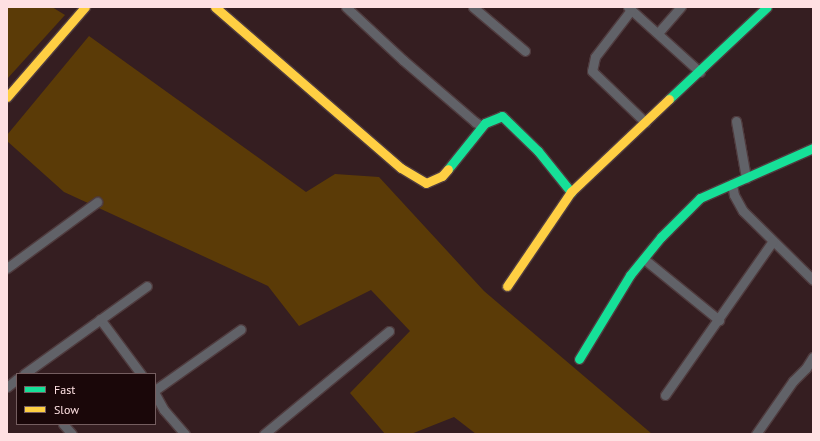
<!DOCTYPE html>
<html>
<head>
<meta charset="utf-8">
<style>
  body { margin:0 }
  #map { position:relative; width:820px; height:441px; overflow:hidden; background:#351e21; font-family:"PT Sans",sans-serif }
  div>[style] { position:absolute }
  .green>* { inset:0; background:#5b3b07 }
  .roads { filter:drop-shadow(1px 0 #4f3b3e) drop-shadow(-1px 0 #4f3b3e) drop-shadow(0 1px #4f3b3e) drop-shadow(0 -1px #4f3b3e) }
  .street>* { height:9px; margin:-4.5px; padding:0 4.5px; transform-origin:4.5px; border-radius:4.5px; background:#616268 }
  .fast>* { height:9px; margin:-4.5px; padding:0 4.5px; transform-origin:4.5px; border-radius:4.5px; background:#16e098 }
  .slow>* { height:9px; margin:-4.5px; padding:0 4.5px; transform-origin:4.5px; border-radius:4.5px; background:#ffcf43 }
  span { translate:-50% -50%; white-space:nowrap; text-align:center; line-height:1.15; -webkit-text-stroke:3px #1a0709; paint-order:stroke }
  .frame { position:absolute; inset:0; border:8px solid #fee0e2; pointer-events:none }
  .legend { position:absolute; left:16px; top:373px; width:140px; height:52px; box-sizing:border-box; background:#1a0709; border:1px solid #755e60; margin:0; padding:5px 7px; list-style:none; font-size:12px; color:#fee0e2 }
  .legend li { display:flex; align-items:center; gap:8px; height:20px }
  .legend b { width:20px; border:1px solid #755e60 }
</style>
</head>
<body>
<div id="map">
  <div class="green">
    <div style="clip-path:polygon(7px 7px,52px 7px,65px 15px,7px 79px)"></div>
    <div style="clip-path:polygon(89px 36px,306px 192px,335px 174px,379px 177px,484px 291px,652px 434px,476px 434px,454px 417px,411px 434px,385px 434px,350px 393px,410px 331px,371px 290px,299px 326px,268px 286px,64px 192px,7px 141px,7px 135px)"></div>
  </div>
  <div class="roads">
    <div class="street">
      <div style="left:346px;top:7px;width:78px;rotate:42.9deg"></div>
      <div style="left:403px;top:60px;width:95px;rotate:40.7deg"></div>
      <div style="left:475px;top:122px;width:8px;rotate:30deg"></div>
      <div style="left:473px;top:7px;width:68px;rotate:40.2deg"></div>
      <div style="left:628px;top:7px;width:97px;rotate:42.1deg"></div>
      <div style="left:631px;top:10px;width:59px;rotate:127.5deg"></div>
      <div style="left:595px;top:57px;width:14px;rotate:102deg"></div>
      <div style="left:592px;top:71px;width:74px;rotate:43.9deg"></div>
      <div style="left:658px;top:33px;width:35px;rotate:-49deg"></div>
      <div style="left:736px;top:121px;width:58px;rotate:80deg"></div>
      <div style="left:732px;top:184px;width:11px;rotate:80deg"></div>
      <div style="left:734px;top:195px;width:18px;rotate:61deg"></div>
      <div style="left:743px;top:211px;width:98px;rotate:44.6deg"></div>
      <div style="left:644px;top:259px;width:97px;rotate:39.1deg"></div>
      <div style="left:7px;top:268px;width:112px;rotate:-36.3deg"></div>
      <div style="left:100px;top:319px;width:69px;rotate:53.3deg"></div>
      <div style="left:24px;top:374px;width:151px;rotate:-35.6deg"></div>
      <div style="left:7px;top:387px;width:13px;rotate:-39deg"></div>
      <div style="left:155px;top:390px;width:105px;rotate:-35.3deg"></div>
      <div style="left:155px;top:394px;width:18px;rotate:61deg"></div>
      <div style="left:164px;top:410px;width:32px;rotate:49deg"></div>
      <div style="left:665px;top:395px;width:188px;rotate:-55deg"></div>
      <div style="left:63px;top:424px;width:13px;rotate:48deg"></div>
      <div style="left:264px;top:434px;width:162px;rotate:-39.5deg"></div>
      <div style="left:756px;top:434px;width:65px;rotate:-55.1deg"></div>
      <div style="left:793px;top:381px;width:18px;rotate:-45deg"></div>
      <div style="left:806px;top:368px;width:13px;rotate:-58deg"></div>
    </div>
    <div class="fast">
      <div style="left:669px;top:99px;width:134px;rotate:-43.2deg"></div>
      <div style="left:448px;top:169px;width:59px;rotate:-51.2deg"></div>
      <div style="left:485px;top:123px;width:18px;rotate:-22deg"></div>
      <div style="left:502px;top:116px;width:50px;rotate:44.2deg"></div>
      <div style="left:538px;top:151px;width:53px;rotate:51.2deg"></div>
      <div style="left:579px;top:359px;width:98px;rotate:-58.7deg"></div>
      <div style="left:630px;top:275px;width:49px;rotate:-50.8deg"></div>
      <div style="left:661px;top:237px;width:55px;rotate:-45deg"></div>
      <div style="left:700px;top:198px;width:124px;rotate:-23.9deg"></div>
    </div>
    <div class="slow">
      <div style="left:215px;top:7px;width:246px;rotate:40.9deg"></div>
      <div style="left:401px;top:168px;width:29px;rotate:31deg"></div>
      <div style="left:426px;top:183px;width:17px;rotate:-24deg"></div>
      <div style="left:442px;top:176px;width:9px;rotate:-49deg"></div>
      <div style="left:7px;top:97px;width:119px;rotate:-49.1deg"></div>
      <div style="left:507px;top:286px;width:114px;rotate:-55.8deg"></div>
      <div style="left:571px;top:192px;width:135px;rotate:-43.5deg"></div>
    </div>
  </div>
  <div class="frame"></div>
  <ul class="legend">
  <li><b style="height:5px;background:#16e098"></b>Fast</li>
  <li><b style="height:5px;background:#ffcf43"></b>Slow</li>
  </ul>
</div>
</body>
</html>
